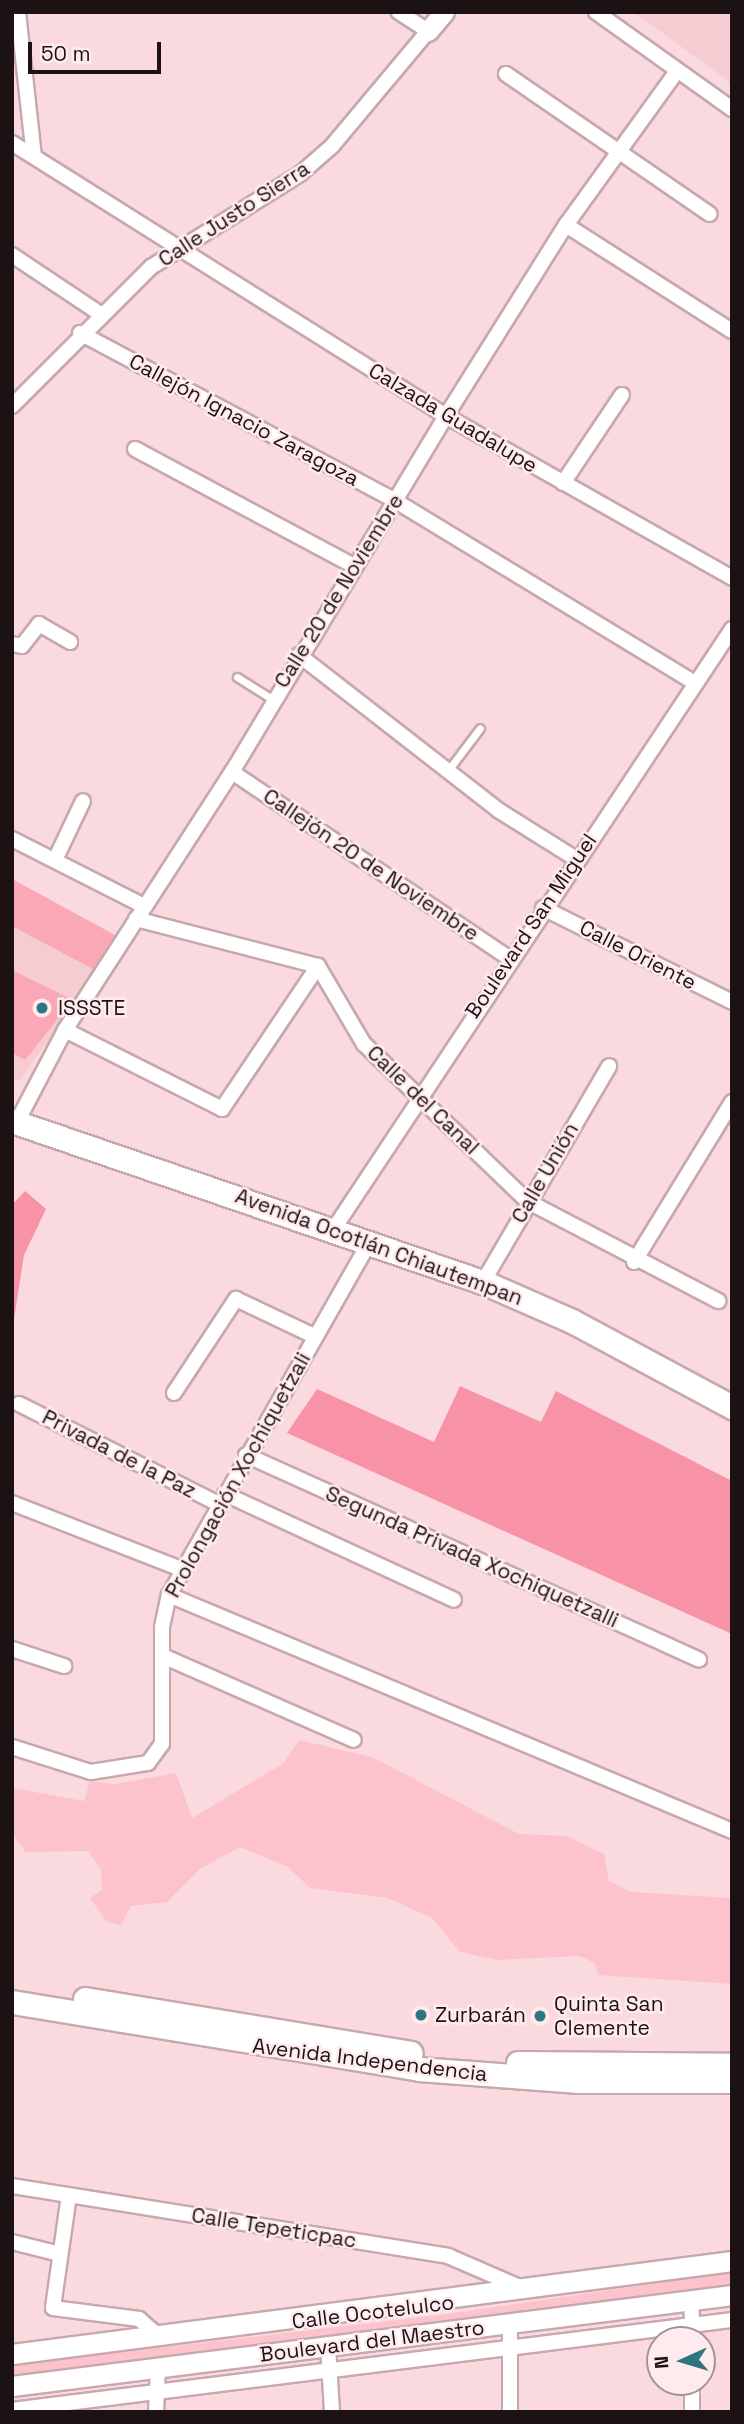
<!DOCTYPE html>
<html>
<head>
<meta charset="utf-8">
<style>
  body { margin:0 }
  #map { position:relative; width:744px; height:2424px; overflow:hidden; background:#fadadf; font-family:"Space Grotesk",sans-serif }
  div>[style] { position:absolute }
  .built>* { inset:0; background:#f4ccd2 }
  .green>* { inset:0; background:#fdc3cc }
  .forest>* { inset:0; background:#f892a6 }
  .building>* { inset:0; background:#faa7b6 }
  .roads { filter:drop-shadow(2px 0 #c7a8ac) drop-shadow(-2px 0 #c7a8ac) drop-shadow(0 2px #c7a8ac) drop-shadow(0 -2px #c7a8ac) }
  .lane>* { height:7px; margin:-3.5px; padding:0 3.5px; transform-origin:3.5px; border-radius:3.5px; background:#fff }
  .street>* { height:14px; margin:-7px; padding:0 7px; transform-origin:7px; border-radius:7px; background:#fff }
  .secondary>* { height:19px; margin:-9.5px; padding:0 9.5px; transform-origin:9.5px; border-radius:9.5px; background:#fff }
  .primary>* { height:23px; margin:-11.5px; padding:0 11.5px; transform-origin:11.5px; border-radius:11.5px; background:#fff }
  .dots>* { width:19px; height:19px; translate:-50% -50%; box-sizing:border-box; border:4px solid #ffebee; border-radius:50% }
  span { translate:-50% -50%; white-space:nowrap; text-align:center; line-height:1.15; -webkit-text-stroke:5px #ffebee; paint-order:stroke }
  .street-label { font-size:21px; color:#1c1213 }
  .poi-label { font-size:21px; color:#1c1213 }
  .left { translate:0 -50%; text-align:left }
  .frame { position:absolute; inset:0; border:14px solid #1c1213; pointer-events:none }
  .north { position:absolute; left:646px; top:2326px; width:70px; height:70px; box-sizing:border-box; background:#ffebee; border:2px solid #a49496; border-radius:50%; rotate:266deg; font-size:19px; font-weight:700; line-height:28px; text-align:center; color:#1c1213 }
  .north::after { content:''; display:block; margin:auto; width:24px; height:32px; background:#2e7580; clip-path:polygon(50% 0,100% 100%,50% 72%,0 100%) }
  .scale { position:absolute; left:28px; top:42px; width:133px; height:32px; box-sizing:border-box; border:4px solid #1c1213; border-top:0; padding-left:9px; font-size:21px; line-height:24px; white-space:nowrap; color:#1c1213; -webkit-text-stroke:5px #ffebee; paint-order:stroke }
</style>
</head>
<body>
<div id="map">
  <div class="built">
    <div style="clip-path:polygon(634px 12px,732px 12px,732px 84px)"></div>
    <div style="clip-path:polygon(12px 879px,121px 939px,20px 1080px,12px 1078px)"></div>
  </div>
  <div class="green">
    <div style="clip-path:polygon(299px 1740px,372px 1757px,519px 1834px,567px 1836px,604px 1854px,609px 1881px,632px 1892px,732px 1898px,732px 1984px,598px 1975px,595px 1963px,579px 1956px,497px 1960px,460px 1952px,432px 1918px,388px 1898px,310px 1888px,288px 1867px,240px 1847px,200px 1869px,167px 1902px,131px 1906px,121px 1925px,107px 1922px,90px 1898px,102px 1890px,101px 1870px,88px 1851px,26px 1852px,12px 1834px,12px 1788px,84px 1801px,90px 1781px,115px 1784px,176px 1773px,192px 1818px,284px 1763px)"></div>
    <div style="clip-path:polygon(732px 2272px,732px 2290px,12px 2381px,12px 2365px,447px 2314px)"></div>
  </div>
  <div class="forest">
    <div style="clip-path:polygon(25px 1191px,46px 1209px,24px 1255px,12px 1332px,12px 1205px)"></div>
    <div style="clip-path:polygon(460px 1386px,541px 1422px,556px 1391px,732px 1481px,732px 1634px,287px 1433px,317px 1389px,434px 1442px)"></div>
  </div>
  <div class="building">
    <div style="clip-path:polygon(12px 879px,115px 935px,93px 969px,12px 926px)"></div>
    <div style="clip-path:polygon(12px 970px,73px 1000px,25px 1060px,12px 1053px)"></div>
  </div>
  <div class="roads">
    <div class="lane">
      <div style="left:237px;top:677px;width:41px;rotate:32.2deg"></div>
      <div style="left:449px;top:769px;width:51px;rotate:-52.9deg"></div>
    </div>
    <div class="street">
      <div style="left:18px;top:12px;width:145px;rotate:83.7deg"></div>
      <div style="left:596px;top:12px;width:167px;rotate:35.5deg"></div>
      <div style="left:506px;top:74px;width:247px;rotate:34.5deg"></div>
      <div style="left:12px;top:143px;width:513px;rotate:32.17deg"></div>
      <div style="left:446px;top:416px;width:329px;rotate:29.5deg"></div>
      <div style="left:566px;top:225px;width:197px;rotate:32.6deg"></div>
      <div style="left:12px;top:255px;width:105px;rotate:33.7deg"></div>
      <div style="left:80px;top:333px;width:356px;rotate:28deg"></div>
      <div style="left:394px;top:500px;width:352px;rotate:31.3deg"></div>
      <div style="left:12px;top:406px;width:197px;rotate:-45deg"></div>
      <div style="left:151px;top:267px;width:176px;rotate:-32deg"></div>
      <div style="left:300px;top:174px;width:43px;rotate:-41.2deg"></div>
      <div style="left:332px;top:146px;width:150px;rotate:-50.1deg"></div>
      <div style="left:428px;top:31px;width:35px;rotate:-147deg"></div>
      <div style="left:135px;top:449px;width:248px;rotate:28.1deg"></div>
      <div style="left:563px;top:483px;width:106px;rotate:-56.2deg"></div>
      <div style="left:12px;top:644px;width:10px;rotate:11deg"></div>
      <div style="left:22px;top:646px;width:28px;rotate:-52deg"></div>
      <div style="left:39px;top:624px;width:36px;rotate:30deg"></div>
      <div style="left:299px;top:655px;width:252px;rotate:37.9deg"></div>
      <div style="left:498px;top:810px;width:92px;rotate:32.1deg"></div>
      <div style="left:232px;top:772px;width:334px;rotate:33.9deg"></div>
      <div style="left:12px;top:839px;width:148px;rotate:26.9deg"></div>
      <div style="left:55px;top:860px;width:65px;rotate:-64.6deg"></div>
      <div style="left:543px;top:908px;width:211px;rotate:26.4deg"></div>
      <div style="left:136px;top:919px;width:188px;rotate:14.5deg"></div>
      <div style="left:318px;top:966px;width:91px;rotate:59.5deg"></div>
      <div style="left:364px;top:1044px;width:226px;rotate:43.9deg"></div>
      <div style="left:527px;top:1201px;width:216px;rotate:27.6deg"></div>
      <div style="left:65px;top:1030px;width:176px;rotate:26.7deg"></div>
      <div style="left:222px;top:1109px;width:172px;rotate:-56.1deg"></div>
      <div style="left:17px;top:1122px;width:104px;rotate:-62.4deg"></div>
      <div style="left:65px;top:1030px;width:307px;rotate:-57.1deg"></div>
      <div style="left:232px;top:772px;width:415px;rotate:-59deg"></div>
      <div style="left:446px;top:416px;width:226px;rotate:-57.9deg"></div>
      <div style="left:566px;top:225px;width:190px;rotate:-54.2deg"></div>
      <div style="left:335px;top:1227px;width:718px;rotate:-56.42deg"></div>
      <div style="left:634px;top:1262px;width:188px;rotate:-58.5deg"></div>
      <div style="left:483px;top:1282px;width:250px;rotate:-59.7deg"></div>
      <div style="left:174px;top:1393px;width:113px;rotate:-56.6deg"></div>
      <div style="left:236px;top:1299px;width:86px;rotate:25.4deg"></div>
      <div style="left:19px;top:1404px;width:224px;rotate:26.6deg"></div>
      <div style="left:246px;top:1455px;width:497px;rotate:24.3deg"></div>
      <div style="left:225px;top:1494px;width:252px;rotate:24.8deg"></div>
      <div style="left:12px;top:1503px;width:181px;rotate:21.3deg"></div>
      <div style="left:169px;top:1595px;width:610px;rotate:22.74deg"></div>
      <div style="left:12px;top:1649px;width:55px;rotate:18.1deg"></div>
      <div style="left:165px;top:1657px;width:206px;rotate:23.7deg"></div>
      <div style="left:12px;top:1747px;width:83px;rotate:17.6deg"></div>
      <div style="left:91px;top:1772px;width:58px;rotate:-9deg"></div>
      <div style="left:148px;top:1763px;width:24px;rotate:-54deg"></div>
      <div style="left:162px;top:1744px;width:117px;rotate:-90deg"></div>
      <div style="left:162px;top:1627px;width:33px;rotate:-78deg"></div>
      <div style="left:169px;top:1595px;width:409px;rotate:-60.4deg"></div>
      <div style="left:12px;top:2186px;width:442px;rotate:9.1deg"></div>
      <div style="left:448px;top:2256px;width:81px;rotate:23.4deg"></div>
      <div style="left:69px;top:2195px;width:114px;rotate:98.1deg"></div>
      <div style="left:53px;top:2308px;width:87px;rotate:7.3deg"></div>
      <div style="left:139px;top:2319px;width:29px;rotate:41deg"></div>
      <div style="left:12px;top:2242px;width:49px;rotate:14deg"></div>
      <div style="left:691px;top:2300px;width:40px;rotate:87.1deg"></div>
      <div style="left:510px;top:2323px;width:89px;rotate:90deg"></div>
      <div style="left:328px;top:2346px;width:66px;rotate:86.5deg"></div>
      <div style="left:12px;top:2410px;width:726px;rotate:-7.13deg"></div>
      <div style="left:156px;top:2412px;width:45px;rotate:-87.5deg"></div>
      <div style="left:692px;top:2412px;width:30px;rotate:-90deg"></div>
    </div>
    <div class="secondary">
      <div style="left:428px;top:31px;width:25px;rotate:-50deg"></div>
      <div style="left:12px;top:2354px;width:726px;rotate:-7.36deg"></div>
      <div style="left:12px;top:2386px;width:726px;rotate:-7.2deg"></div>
    </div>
    <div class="primary">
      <div style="left:12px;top:1121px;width:498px;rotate:18.9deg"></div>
      <div style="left:483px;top:1282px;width:97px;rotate:23.7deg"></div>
      <div style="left:572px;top:1321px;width:182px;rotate:28.3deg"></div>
      <div style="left:85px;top:1999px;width:330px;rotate:9.4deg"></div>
      <div style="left:12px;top:2002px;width:412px;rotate:9.3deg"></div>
      <div style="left:419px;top:2069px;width:160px;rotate:4.3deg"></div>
      <div style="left:579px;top:2081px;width:153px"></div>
      <div style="left:518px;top:2063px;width:214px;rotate:0.5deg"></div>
    </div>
  </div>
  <div class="dots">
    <div style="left:42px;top:1008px;background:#2e7580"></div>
    <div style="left:421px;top:2015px;background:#2e7580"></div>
    <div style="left:540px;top:2016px;background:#2e7580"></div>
  </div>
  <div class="street-label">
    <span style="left:234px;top:214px;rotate:-33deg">Calle Justo Sierra</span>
    <span style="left:453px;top:418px;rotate:31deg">Calzada Guadalupe</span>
    <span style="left:244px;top:420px;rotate:28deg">Callejón Ignacio Zaragoza</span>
    <span style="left:339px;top:591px;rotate:-58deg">Calle 20 de Noviembre</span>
    <span style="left:371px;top:865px;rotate:34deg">Callejón 20 de Noviembre</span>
    <span style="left:531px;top:926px;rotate:-56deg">Boulevard San Miguel</span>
    <span style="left:638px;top:955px;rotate:27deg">Calle Oriente</span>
    <span style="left:423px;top:1100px;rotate:44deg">Calle del Canal</span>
    <span style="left:545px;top:1173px;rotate:-60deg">Calle Unión</span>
    <span style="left:379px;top:1247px;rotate:20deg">Avenida Ocotlán Chiautempan</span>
    <span style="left:119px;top:1454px;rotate:27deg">Privada de la Paz</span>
    <span style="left:238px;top:1475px;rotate:-61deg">Prolongación Xochiquetzali</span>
    <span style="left:472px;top:1557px;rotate:24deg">Segunda Privada Xochiquetzalli</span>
    <span style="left:370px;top:2060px;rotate:7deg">Avenida Independencia</span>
    <span style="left:274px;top:2228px;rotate:9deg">Calle Tepeticpac</span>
    <span style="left:373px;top:2312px;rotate:-7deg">Calle Ocotelulco</span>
    <span style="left:372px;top:2341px;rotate:-7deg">Boulevard del Maestro</span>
  </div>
  <div class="poi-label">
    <span class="left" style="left:58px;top:1008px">ISSSTE</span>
    <span class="left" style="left:554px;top:2016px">Quinta San<br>Clemente</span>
    <span class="left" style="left:435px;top:2015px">Zurbarán</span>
  </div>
  <div class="frame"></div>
  <div class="north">N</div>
  <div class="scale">50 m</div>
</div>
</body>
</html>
